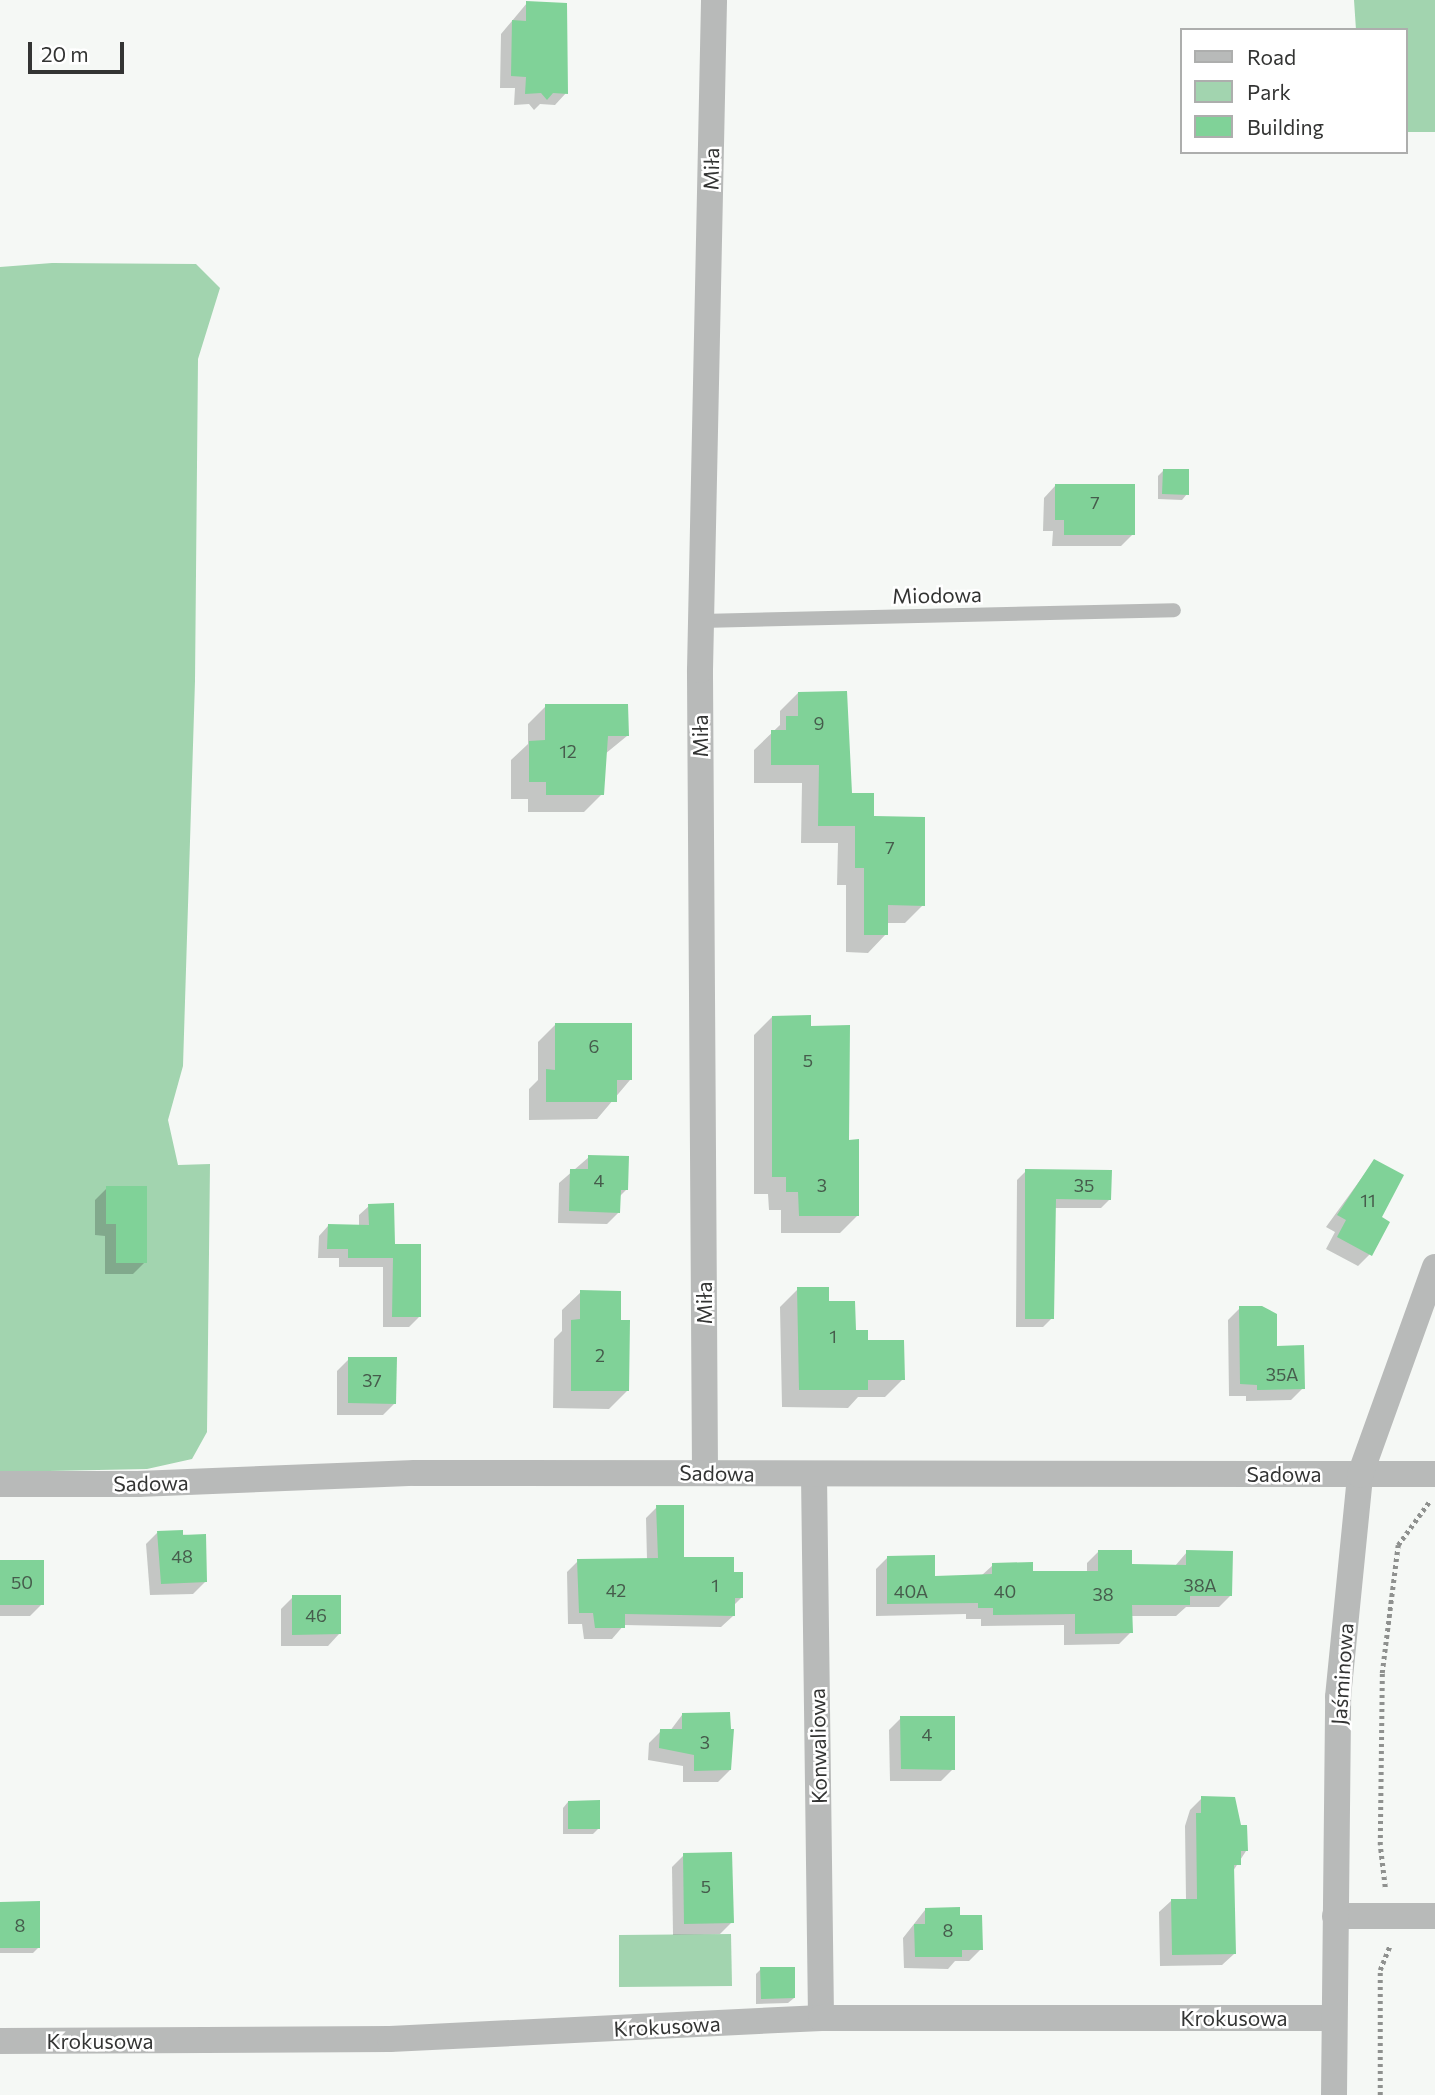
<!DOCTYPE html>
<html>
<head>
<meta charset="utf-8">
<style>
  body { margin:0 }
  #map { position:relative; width:1435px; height:2095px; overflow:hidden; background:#f5f8f5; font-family:Commissioner,sans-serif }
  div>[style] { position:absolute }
  .green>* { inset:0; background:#a2d4af }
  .shadow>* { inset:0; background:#0003 }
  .building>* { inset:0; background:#80d298 }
  .path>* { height:4.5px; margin-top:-2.25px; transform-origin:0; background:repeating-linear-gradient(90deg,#8f918f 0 3.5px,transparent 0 7px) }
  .lane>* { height:14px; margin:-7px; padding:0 7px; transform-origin:7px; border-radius:7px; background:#b8bab9 }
  .street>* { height:26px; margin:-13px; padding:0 13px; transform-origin:13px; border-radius:13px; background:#b8bab9 }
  span { translate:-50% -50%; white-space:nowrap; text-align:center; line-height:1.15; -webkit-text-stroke:5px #fff; paint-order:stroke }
  .number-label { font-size:18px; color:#465c4c }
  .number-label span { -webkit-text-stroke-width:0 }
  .street-label { font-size:21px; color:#333433 }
  .legend { position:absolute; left:1180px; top:28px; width:228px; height:126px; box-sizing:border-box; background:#fff; border:2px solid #adaead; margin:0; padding:9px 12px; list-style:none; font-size:21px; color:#333433 }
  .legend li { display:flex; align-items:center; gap:14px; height:35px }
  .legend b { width:35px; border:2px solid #adaead }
  .scale { position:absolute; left:28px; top:42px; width:96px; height:32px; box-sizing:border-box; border:4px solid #333433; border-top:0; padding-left:9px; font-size:21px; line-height:24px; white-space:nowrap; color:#333433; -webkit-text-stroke:5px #fff; paint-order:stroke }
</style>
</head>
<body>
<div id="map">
  <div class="green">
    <div style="clip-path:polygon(1354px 0,1435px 0,1435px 132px,1405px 132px,1405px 30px,1356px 30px)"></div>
    <div style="clip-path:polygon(52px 263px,196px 264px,220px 288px,198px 359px,195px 681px,183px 1066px,168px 1120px,178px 1165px,210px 1164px,207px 1432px,192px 1459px,147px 1469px,0 1472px,0 267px)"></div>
    <div style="clip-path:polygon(731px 1934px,732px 1986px,619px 1987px,619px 1935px)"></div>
  </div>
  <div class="shadow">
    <div style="clip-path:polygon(527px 3px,566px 93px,555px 105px,540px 104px,534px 110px,529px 104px,514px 105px,515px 88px,500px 88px,501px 34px)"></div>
    <div style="clip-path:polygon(1163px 471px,1187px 494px,1182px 500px,1158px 499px,1158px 476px)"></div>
    <div style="clip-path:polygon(1055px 486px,1133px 534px,1121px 546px,1052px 546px,1053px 531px,1043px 531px,1044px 498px)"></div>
    <div style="clip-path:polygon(798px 693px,850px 794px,872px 818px,923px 905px,905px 923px,886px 923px,886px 934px,868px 953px,846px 952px,846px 885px,837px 885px,838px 843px,801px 843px,802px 783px,754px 783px,754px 750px,780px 725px,780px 711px)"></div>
    <div style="clip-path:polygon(546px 706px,627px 736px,605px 754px,602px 794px,584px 812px,528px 812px,528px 799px,511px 799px,511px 760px,528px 744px,528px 724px)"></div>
    <div style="clip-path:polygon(772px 1017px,809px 1028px,848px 1141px,858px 1215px,840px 1233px,781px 1233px,781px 1210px,769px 1210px,768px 1194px,754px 1194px,754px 1035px)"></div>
    <div style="clip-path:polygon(556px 1024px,630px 1080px,597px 1119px,529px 1120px,529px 1089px,538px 1080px,538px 1042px)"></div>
    <div style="clip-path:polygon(589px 1157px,627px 1189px,619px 1197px,619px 1212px,607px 1224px,558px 1223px,559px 1183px)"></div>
    <div style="clip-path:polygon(1374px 1161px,1379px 1218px,1370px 1254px,1358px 1266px,1326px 1249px,1335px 1232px,1326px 1227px)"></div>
    <div style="clip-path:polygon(1026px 1171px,1110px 1199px,1101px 1208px,1054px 1208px,1052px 1318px,1043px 1327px,1016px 1327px,1017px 1180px)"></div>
    <div style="clip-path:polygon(107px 1188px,145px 1262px,133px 1274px,105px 1274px,105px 1236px,95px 1235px,95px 1200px)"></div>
    <div style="clip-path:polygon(369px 1206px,394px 1246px,419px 1317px,409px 1327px,383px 1327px,383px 1267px,339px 1267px,339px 1258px,318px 1258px,319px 1236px,328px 1226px,359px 1227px,359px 1215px)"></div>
    <div style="clip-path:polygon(798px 1289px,828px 1302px,903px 1379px,885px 1397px,858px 1397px,848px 1408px,782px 1407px,780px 1307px)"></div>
    <div style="clip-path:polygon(581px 1292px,619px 1322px,627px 1391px,609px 1409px,553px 1408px,554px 1339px,562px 1331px,562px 1310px)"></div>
    <div style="clip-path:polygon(1240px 1308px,1303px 1388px,1291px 1400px,1246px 1401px,1246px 1396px,1229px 1396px,1228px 1320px)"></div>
    <div style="clip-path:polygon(349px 1359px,395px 1403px,383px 1415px,337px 1415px,337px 1371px)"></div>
    <div style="clip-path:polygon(657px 1507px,682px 1559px,733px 1574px,742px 1597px,733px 1606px,733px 1616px,721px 1627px,624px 1625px,612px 1639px,584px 1639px,582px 1624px,568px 1624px,567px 1572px,578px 1561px,647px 1560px,646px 1518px)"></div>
    <div style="clip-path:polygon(157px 1533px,204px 1536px,205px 1582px,193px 1594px,150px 1595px,146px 1544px)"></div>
    <div style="clip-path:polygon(1099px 1551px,1130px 1565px,1175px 1566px,1187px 1552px,1231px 1595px,1219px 1607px,1186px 1607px,1176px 1616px,1131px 1616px,1131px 1632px,1119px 1644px,1064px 1645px,1064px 1625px,981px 1626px,981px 1619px,966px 1619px,966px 1614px,876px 1616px,876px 1569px,888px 1557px,934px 1577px,981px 1576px,993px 1565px,1031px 1573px,1087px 1573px,1087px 1563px)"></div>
    <div style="clip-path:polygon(0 1562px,42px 1604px,30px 1616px,0 1616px)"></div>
    <div style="clip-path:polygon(293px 1597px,339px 1634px,328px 1646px,281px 1646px,281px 1609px)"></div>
    <div style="clip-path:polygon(682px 1715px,730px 1770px,718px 1782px,683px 1782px,683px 1766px,648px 1760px,649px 1743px,661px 1731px,670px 1731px)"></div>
    <div style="clip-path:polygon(901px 1718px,953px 1769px,941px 1781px,890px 1781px,889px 1730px)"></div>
    <div style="clip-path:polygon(1202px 1798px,1246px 1851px,1233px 1871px,1234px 1954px,1222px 1965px,1160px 1966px,1159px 1912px,1171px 1901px,1186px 1900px,1185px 1826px,1190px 1810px)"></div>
    <div style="clip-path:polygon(568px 1802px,599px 1828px,593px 1834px,563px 1834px,563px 1808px)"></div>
    <div style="clip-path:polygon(684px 1855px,732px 1922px,720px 1934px,673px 1935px,672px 1867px)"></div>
    <div style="clip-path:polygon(0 1903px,39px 1947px,33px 1953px,0 1953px)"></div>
    <div style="clip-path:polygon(925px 1910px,959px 1917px,981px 1949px,969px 1961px,955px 1961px,948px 1969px,904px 1968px,903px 1938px)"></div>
    <div style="clip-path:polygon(761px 1969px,794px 1998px,788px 2003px,756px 2004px,756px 1974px)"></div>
  </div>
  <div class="building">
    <div style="clip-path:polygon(526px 1px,567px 3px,568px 94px,553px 93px,547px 100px,541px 93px,525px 94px,526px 77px,511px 76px,512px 20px,526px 21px)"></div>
    <div style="clip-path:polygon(1163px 469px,1189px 469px,1189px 495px,1162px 494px)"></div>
    <div style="clip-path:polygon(1055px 484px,1135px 484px,1135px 535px,1064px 535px,1064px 520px,1055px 520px)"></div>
    <div style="clip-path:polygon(847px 691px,852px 793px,874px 793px,874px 816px,925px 817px,925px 906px,888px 905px,888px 935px,864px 935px,864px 868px,855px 868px,855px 826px,818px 826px,819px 765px,771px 765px,771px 730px,786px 730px,786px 716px,798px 716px,798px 692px)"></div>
    <div style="clip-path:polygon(545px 704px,628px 704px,629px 736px,608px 736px,604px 795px,546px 795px,546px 782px,529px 782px,529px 741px,545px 740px)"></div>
    <div style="clip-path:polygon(811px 1015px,811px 1026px,850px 1025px,849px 1140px,859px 1139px,859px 1216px,799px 1216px,798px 1192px,786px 1192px,786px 1177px,772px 1177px,772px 1016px)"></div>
    <div style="clip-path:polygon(555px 1023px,632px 1023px,632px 1080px,617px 1080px,617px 1102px,546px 1102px,546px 1069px,555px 1070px)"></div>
    <div style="clip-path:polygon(588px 1155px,629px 1156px,628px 1190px,621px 1190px,620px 1213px,569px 1211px,570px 1169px,588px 1169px)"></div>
    <div style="clip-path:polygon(1374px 1159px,1404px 1175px,1382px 1217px,1390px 1222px,1372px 1256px,1337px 1237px,1346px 1220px,1337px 1215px)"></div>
    <div style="clip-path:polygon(1025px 1169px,1112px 1170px,1111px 1200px,1056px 1199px,1054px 1319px,1025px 1319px)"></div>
    <div style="clip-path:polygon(106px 1186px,147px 1186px,147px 1263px,116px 1263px,116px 1224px,106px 1224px)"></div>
    <div style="clip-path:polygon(394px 1203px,395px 1244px,421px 1244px,421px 1317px,392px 1317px,393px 1258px,348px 1258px,348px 1249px,327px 1249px,328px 1224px,369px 1225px,368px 1204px)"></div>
    <div style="clip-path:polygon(797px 1287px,829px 1287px,829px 1301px,855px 1301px,856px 1330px,868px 1330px,868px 1340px,904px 1340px,905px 1380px,868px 1380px,868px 1390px,799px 1390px)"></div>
    <div style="clip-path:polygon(580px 1290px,621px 1291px,621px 1320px,630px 1320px,629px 1391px,571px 1391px,571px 1320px,580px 1319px)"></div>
    <div style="clip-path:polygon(1239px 1306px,1262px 1306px,1277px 1314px,1277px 1346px,1304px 1345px,1305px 1389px,1257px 1390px,1257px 1385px,1240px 1384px)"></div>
    <div style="clip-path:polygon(348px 1357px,397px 1357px,396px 1404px,348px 1403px)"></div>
    <div style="clip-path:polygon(656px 1505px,684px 1505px,684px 1557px,734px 1557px,734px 1572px,743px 1572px,743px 1598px,735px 1598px,735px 1616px,625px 1614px,625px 1628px,595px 1628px,593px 1613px,579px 1613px,577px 1559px,658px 1558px)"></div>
    <div style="clip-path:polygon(183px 1530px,183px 1535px,206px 1534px,207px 1582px,161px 1584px,157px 1531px)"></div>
    <div style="clip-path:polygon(1098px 1550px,1132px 1550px,1132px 1564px,1186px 1565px,1186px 1550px,1233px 1551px,1232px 1596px,1190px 1596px,1190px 1605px,1132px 1605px,1133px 1633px,1075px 1634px,1075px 1614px,993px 1615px,993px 1608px,978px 1608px,978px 1603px,887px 1604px,887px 1556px,935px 1555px,935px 1576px,992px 1574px,992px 1563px,1033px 1562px,1033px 1571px,1098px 1571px)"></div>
    <div style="clip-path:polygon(0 1560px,44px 1560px,44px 1605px,0 1605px)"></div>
    <div style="clip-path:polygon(292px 1595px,341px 1595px,341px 1634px,292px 1635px)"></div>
    <div style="clip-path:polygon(730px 1712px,731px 1729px,734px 1729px,731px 1770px,694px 1771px,694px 1755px,659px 1748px,660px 1729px,682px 1729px,682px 1713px)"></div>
    <div style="clip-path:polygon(900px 1716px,955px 1716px,955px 1770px,901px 1769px)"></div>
    <div style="clip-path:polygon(1201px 1796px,1235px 1797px,1241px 1825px,1247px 1825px,1248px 1851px,1241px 1851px,1241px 1865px,1234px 1865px,1236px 1954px,1172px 1955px,1171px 1899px,1197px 1899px,1196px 1813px,1201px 1813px)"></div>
    <div style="clip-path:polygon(600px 1800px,600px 1829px,568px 1829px,568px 1801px)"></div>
    <div style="clip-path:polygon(732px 1852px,734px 1923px,684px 1924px,683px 1853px)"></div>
    <div style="clip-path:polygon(40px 1901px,40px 1948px,0 1948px,0 1902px)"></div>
    <div style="clip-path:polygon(960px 1907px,960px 1915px,982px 1915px,983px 1950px,962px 1950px,962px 1957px,915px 1957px,914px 1924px,925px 1924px,925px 1908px)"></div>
    <div style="clip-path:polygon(760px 1967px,795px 1967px,795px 1998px,761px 1999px)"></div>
  </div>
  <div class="path">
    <div style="left:1385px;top:1887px;width:42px;rotate:-96.8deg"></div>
    <div style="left:1380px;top:1845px;width:172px;rotate:-89.3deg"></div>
    <div style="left:1382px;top:1673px;width:129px;rotate:-82.9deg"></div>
    <div style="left:1398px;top:1545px;width:53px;rotate:-54.2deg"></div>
    <div style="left:1380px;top:2095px;width:125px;rotate:-90deg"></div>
    <div style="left:1380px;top:1970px;width:27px;rotate:-68deg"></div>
  </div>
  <div class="lane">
    <div style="left:701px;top:621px;width:473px;rotate:-1.3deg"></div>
  </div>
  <div class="street">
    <div style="left:705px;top:1472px;width:802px;rotate:-90.36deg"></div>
    <div style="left:700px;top:670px;width:670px;rotate:-88.8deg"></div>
    <div style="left:814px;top:1475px;width:543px;rotate:89.26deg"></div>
    <div style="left:0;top:1484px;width:138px"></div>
    <div style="left:138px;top:1484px;width:277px;rotate:-2.3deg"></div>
    <div style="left:415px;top:1473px;width:1020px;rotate:0.06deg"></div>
    <div style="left:1335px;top:1916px;width:100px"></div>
    <div style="left:0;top:2041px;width:390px;rotate:-0.3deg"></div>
    <div style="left:390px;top:2039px;width:432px;rotate:-2.8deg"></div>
    <div style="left:821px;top:2018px;width:513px"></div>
    <div style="left:1334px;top:2095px;width:398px;rotate:-89.4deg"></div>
    <div style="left:1338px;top:1697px;width:223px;rotate:-84.3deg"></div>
    <div style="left:1360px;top:1475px;width:221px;rotate:-70.2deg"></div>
  </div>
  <div class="number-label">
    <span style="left:1095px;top:502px">7</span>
    <span style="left:819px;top:723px">9</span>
    <span style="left:568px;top:751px">12</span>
    <span style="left:890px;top:847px">7</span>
    <span style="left:594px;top:1046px">6</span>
    <span style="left:808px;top:1060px">5</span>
    <span style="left:599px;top:1180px">4</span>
    <span style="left:822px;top:1185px">3</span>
    <span style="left:1084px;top:1185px">35</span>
    <span style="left:1368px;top:1200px">11</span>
    <span style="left:833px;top:1336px">1</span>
    <span style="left:600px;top:1355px">2</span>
    <span style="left:1282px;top:1374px">35A</span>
    <span style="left:372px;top:1380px">37</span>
    <span style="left:182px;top:1556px">48</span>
    <span style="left:22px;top:1582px">50</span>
    <span style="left:715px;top:1585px">1</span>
    <span style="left:1200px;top:1585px">38A</span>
    <span style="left:616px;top:1590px">42</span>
    <span style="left:911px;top:1591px">40A</span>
    <span style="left:1005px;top:1591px">40</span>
    <span style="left:1103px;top:1594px">38</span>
    <span style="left:316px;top:1615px">46</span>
    <span style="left:927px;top:1734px">4</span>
    <span style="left:705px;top:1742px">3</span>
    <span style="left:706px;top:1886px">5</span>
    <span style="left:20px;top:1925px">8</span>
    <span style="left:948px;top:1930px">8</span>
  </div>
  <div class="street-label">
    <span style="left:711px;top:169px;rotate:-89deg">Miła</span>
    <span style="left:937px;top:595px;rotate:-1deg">Miodowa</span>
    <span style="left:700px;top:736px;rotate:-90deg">Miła</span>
    <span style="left:704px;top:1303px;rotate:-90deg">Miła</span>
    <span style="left:717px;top:1473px;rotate:1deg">Sadowa</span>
    <span style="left:1284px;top:1474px">Sadowa</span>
    <span style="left:151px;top:1483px;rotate:-1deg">Sadowa</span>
    <span style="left:1342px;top:1674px;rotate:-86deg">Jaśminowa</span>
    <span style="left:818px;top:1746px;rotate:-91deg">Konwaliowa</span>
    <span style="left:1234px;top:2018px">Krokusowa</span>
    <span style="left:667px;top:2026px;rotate:-3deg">Krokusowa</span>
    <span style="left:100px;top:2041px">Krokusowa</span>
  </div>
  <ul class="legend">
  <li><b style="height:9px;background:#b8bab9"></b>Road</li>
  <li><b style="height:19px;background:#a2d4af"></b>Park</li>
  <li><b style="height:19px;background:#80d298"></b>Building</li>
  </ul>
  <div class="scale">20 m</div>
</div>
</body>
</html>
